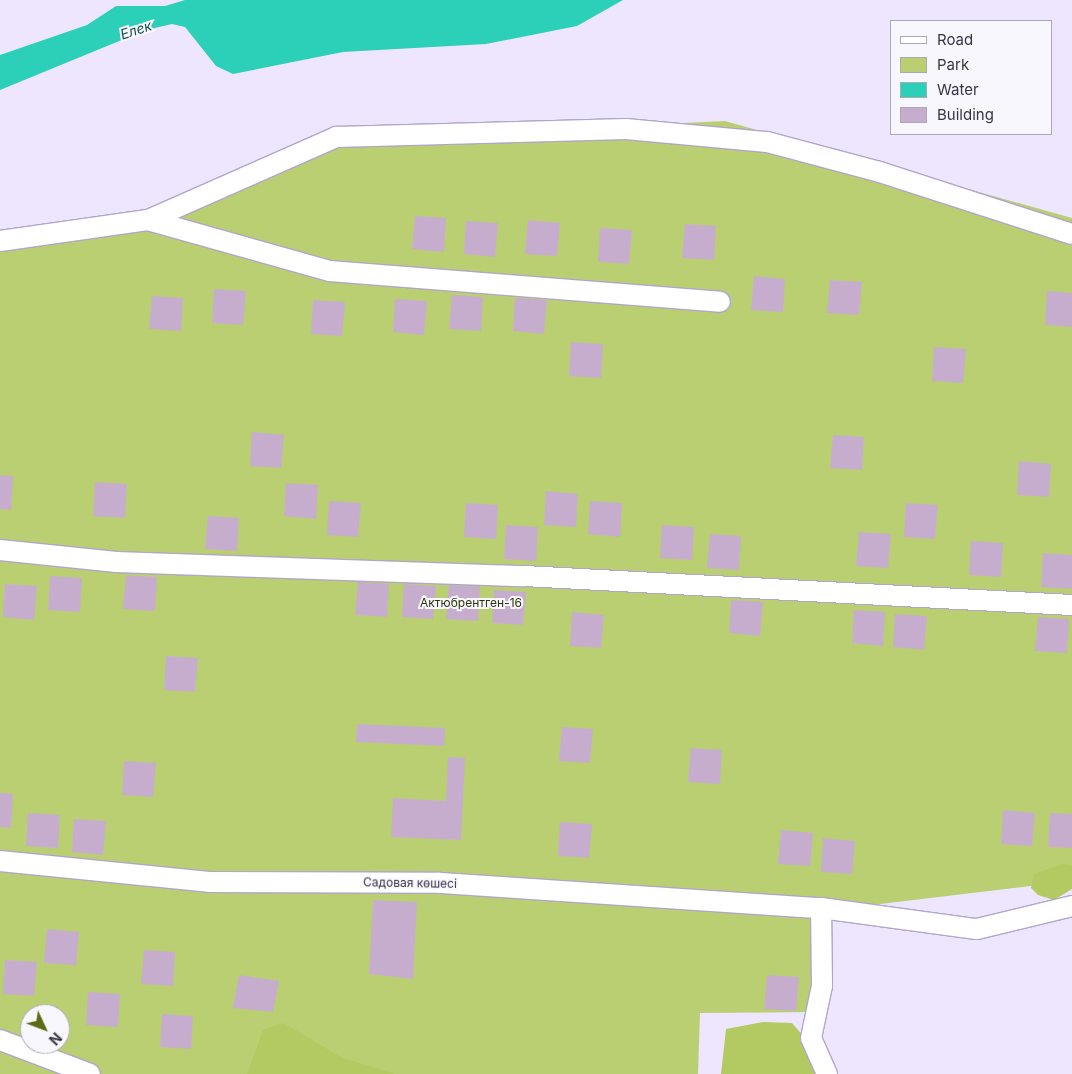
<!DOCTYPE html>
<html>
<head>
<meta charset="utf-8">
<style>
  body { margin:0 }
  #map { position:relative; width:1072px; height:1074px; overflow:hidden; background:#eee6fe; font-family:Inter,sans-serif }
  div>[style] { position:absolute }
  .green>* { inset:0; background:#b9cf72 }
  .forest>* { inset:0; background:#b3ca62 }
  .water>* { inset:0; background:#2cd0b8 }
  .building>* { inset:0; background:#c7adcd }
  .roads { filter:drop-shadow(1px 0 #b1a5ca) drop-shadow(-1px 0 #b1a5ca) drop-shadow(0 1px #b1a5ca) drop-shadow(0 -1px #b1a5ca) }
  .minor>* { height:20px; margin:-10px; padding:0 10px; transform-origin:10px; border-radius:10px; background:#fff }
  span { translate:-50% -50%; white-space:nowrap; text-align:center; line-height:1.15; -webkit-text-stroke:4px #f9f7fe; paint-order:stroke }
  .park-label { font-size:12px; color:#2c3508 }
  .street-label { font-size:12px; color:#393444 }
  .water-label { font-size:14px; color:#0e5046; font-style:italic }
  .legend { position:absolute; left:890px; top:20px; width:162px; height:115px; box-sizing:border-box; background:#f9f7fe; border:1px solid #aca9b4; margin:0; padding:6px 9px; list-style:none; font-size:15px; color:#393444 }
  .legend li { display:flex; align-items:center; gap:10px; height:25px }
  .legend b { width:25px; border:1px solid #aca9b4 }
  .north { position:absolute; left:20px; top:1004px; width:50px; height:50px; box-sizing:border-box; background:#f9f7fe; border:1px solid #aca9b4; border-radius:50%; rotate:133deg; font-size:14px; font-weight:700; line-height:20px; text-align:center; color:#393444 }
  .north::after { content:''; display:block; margin:auto; width:18px; height:22px; background:#5b6b16; clip-path:polygon(50% 0,100% 100%,50% 72%,0 100%) }
</style>
</head>
<body>
<div id="map">
  <div class="green">
    <div style="clip-path:polygon(evenodd,725px 121px,1072px 218px,1072px 881px,830px 910px,815px 1012px,700px 1013px,698px 1074px,0 1074px,0 231px,131px 217px,322px 141px,725px 121px,30px 1014px,60px 1014px,60px 1044px,30px 1044px,30px 1014px)"></div>
  </div>
  <div class="forest">
    <div style="clip-path:polygon(1062px 864px,1072px 865px,1072px 889px,1054px 900px,1038px 895px,1031px 888px,1034px 874px)"></div>
    <div style="clip-path:polygon(763px 1022px,792px 1023px,816px 1051px,825px 1074px,721px 1074px,726px 1029px)"></div>
    <div style="clip-path:polygon(283px 1023px,343px 1058px,395px 1074px,247px 1074px,263px 1030px)"></div>
  </div>
  <div class="water">
    <div style="clip-path:polygon(185px 0,623px 0,577px 26px,486px 44px,343px 52px,233px 74px,216px 66px,185px 27px,172px 24px,146px 30px,0 90px,0 55px,87px 25px,116px 6px,165px 6px)"></div>
  </div>
  <div class="building">
    <div style="clip-path:polygon(415px 216px,446px 218px,444px 252px,412px 249px)"></div>
    <div style="clip-path:polygon(528px 220px,560px 223px,557px 256px,525px 254px)"></div>
    <div style="clip-path:polygon(466px 221px,498px 223px,495px 257px,464px 254px)"></div>
    <div style="clip-path:polygon(685px 224px,716px 226px,714px 260px,682px 258px)"></div>
    <div style="clip-path:polygon(600px 228px,632px 230px,629px 264px,598px 262px)"></div>
    <div style="clip-path:polygon(754px 276px,785px 279px,783px 312px,751px 310px)"></div>
    <div style="clip-path:polygon(830px 280px,862px 282px,859px 315px,827px 313px)"></div>
    <div style="clip-path:polygon(214px 289px,246px 291px,243px 325px,212px 323px)"></div>
    <div style="clip-path:polygon(1047px 291px,1072px 293px,1072px 327px,1045px 325px)"></div>
    <div style="clip-path:polygon(452px 295px,483px 297px,481px 331px,449px 329px)"></div>
    <div style="clip-path:polygon(152px 296px,183px 298px,181px 331px,149px 329px)"></div>
    <div style="clip-path:polygon(515px 298px,547px 300px,544px 334px,513px 331px)"></div>
    <div style="clip-path:polygon(395px 299px,427px 301px,424px 335px,393px 332px)"></div>
    <div style="clip-path:polygon(313px 300px,345px 302px,342px 336px,311px 334px)"></div>
    <div style="clip-path:polygon(571px 342px,603px 344px,601px 378px,569px 376px)"></div>
    <div style="clip-path:polygon(934px 347px,966px 349px,963px 383px,932px 381px)"></div>
    <div style="clip-path:polygon(252px 432px,284px 435px,281px 468px,250px 466px)"></div>
    <div style="clip-path:polygon(833px 435px,864px 437px,862px 470px,830px 468px)"></div>
    <div style="clip-path:polygon(1019px 461px,1051px 464px,1049px 497px,1017px 495px)"></div>
    <div style="clip-path:polygon(0 475px,13px 476px,11px 510px,0 509px)"></div>
    <div style="clip-path:polygon(95px 482px,127px 484px,125px 518px,93px 516px)"></div>
    <div style="clip-path:polygon(286px 483px,318px 485px,316px 519px,284px 516px)"></div>
    <div style="clip-path:polygon(546px 491px,578px 494px,576px 527px,544px 525px)"></div>
    <div style="clip-path:polygon(329px 501px,361px 503px,358px 537px,327px 535px)"></div>
    <div style="clip-path:polygon(590px 501px,622px 503px,620px 537px,588px 534px)"></div>
    <div style="clip-path:polygon(466px 503px,498px 505px,496px 539px,464px 537px)"></div>
    <div style="clip-path:polygon(906px 503px,938px 505px,935px 539px,904px 537px)"></div>
    <div style="clip-path:polygon(208px 516px,239px 518px,237px 551px,205px 549px)"></div>
    <div style="clip-path:polygon(506px 525px,538px 527px,536px 561px,504px 559px)"></div>
    <div style="clip-path:polygon(662px 525px,694px 527px,692px 560px,660px 558px)"></div>
    <div style="clip-path:polygon(859px 532px,891px 534px,888px 568px,856px 566px)"></div>
    <div style="clip-path:polygon(710px 534px,741px 536px,739px 570px,707px 568px)"></div>
    <div style="clip-path:polygon(971px 541px,1003px 543px,1001px 577px,969px 575px)"></div>
    <div style="clip-path:polygon(1043px 553px,1072px 555px,1072px 589px,1041px 587px)"></div>
    <div style="clip-path:polygon(126px 575px,157px 577px,155px 611px,123px 609px)"></div>
    <div style="clip-path:polygon(50px 576px,82px 578px,80px 612px,48px 610px)"></div>
    <div style="clip-path:polygon(358px 582px,389px 584px,387px 617px,355px 615px)"></div>
    <div style="clip-path:polygon(5px 584px,37px 586px,34px 620px,3px 617px)"></div>
    <div style="clip-path:polygon(404px 584px,436px 586px,433px 619px,402px 617px)"></div>
    <div style="clip-path:polygon(449px 585px,480px 587px,478px 621px,446px 619px)"></div>
    <div style="clip-path:polygon(494px 590px,526px 592px,523px 625px,492px 623px)"></div>
    <div style="clip-path:polygon(731px 600px,763px 602px,760px 636px,729px 633px)"></div>
    <div style="clip-path:polygon(854px 610px,885px 612px,883px 646px,852px 643px)"></div>
    <div style="clip-path:polygon(572px 612px,604px 615px,601px 648px,570px 646px)"></div>
    <div style="clip-path:polygon(895px 614px,927px 616px,924px 650px,893px 647px)"></div>
    <div style="clip-path:polygon(1038px 617px,1069px 619px,1067px 653px,1035px 651px)"></div>
    <div style="clip-path:polygon(166px 656px,198px 658px,195px 692px,164px 690px)"></div>
    <div style="clip-path:polygon(357px 724px,445px 728px,444px 746px,356px 742px)"></div>
    <div style="clip-path:polygon(562px 727px,593px 729px,590px 763px,559px 761px)"></div>
    <div style="clip-path:polygon(691px 748px,722px 750px,720px 784px,688px 782px)"></div>
    <div style="clip-path:polygon(448px 757px,465px 758px,461px 840px,391px 837px,393px 798px,446px 801px)"></div>
    <div style="clip-path:polygon(124px 761px,156px 763px,153px 797px,122px 795px)"></div>
    <div style="clip-path:polygon(0 793px,13px 794px,11px 828px,0 827px)"></div>
    <div style="clip-path:polygon(1003px 810px,1035px 813px,1032px 846px,1001px 844px)"></div>
    <div style="clip-path:polygon(28px 813px,60px 815px,58px 848px,26px 846px)"></div>
    <div style="clip-path:polygon(1050px 813px,1072px 814px,1072px 848px,1048px 847px)"></div>
    <div style="clip-path:polygon(74px 819px,106px 821px,103px 855px,72px 852px)"></div>
    <div style="clip-path:polygon(560px 822px,592px 824px,589px 858px,558px 856px)"></div>
    <div style="clip-path:polygon(781px 830px,813px 833px,810px 866px,778px 864px)"></div>
    <div style="clip-path:polygon(823px 838px,855px 841px,852px 874px,821px 872px)"></div>
    <div style="clip-path:polygon(373px 900px,417px 902px,413px 979px,369px 974px)"></div>
    <div style="clip-path:polygon(47px 929px,79px 932px,76px 965px,44px 963px)"></div>
    <div style="clip-path:polygon(144px 950px,175px 952px,173px 986px,141px 984px)"></div>
    <div style="clip-path:polygon(5px 960px,37px 962px,34px 996px,3px 994px)"></div>
    <div style="clip-path:polygon(239px 975px,279px 981px,273px 1012px,233px 1008px)"></div>
    <div style="clip-path:polygon(767px 975px,799px 977px,796px 1011px,764px 1009px)"></div>
    <div style="clip-path:polygon(88px 992px,120px 994px,118px 1027px,86px 1025px)"></div>
    <div style="clip-path:polygon(162px 1014px,193px 1016px,191px 1049px,160px 1047px)"></div>
  </div>
  <div class="roads">
    <div class="minor">
      <div style="left:148px;top:220px;width:206px;rotate:-23.8deg"></div>
      <div style="left:336px;top:137px;width:290px;rotate:-1.6deg"></div>
      <div style="left:626px;top:129px;width:142px;rotate:5.3deg"></div>
      <div style="left:767px;top:142px;width:117px;rotate:14.9deg"></div>
      <div style="left:880px;top:172px;width:202px;rotate:17.9deg"></div>
      <div style="left:0;top:241px;width:149px;rotate:-8.1deg"></div>
      <div style="left:148px;top:220px;width:189px;rotate:15.7deg"></div>
      <div style="left:330px;top:271px;width:391px;rotate:4.5deg"></div>
      <div style="left:0;top:550px;width:117px;rotate:5.9deg"></div>
      <div style="left:116px;top:562px;width:408px;rotate:2deg"></div>
      <div style="left:524px;top:576px;width:549px;rotate:3.03deg"></div>
      <div style="left:0;top:861px;width:210px;rotate:5.7deg"></div>
      <div style="left:209px;top:882px;width:231px;rotate:0.2deg"></div>
      <div style="left:440px;top:883px;width:382px;rotate:3.8deg"></div>
      <div style="left:0;top:1040px;width:96px;rotate:20.7deg"></div>
      <div style="left:827px;top:1074px;width:39px;rotate:-114deg"></div>
      <div style="left:811px;top:1038px;width:53px;rotate:-78.1deg"></div>
      <div style="left:822px;top:986px;width:78px;rotate:-90.7deg"></div>
      <div style="left:821px;top:908px;width:157px;rotate:7.7deg"></div>
      <div style="left:977px;top:929px;width:98px;rotate:-13.6deg"></div>
    </div>
  </div>
  <div class="park-label">
    <span style="left:471px;top:603px">Актюбрентген-16</span>
  </div>
  <div class="street-label">
    <span style="left:410px;top:883px;rotate:1deg">Садовая көшесі</span>
  </div>
  <div class="water-label">
    <span style="left:136px;top:30px;rotate:-18deg">Елек</span>
  </div>
  <ul class="legend">
  <li><b style="height:6px;background:#fff"></b>Road</li>
  <li><b style="height:14px;background:#b9cf72"></b>Park</li>
  <li><b style="height:14px;background:#2cd0b8"></b>Water</li>
  <li><b style="height:14px;background:#c7adcd"></b>Building</li>
  </ul>
  <div class="north">N</div>
</div>
</body>
</html>
